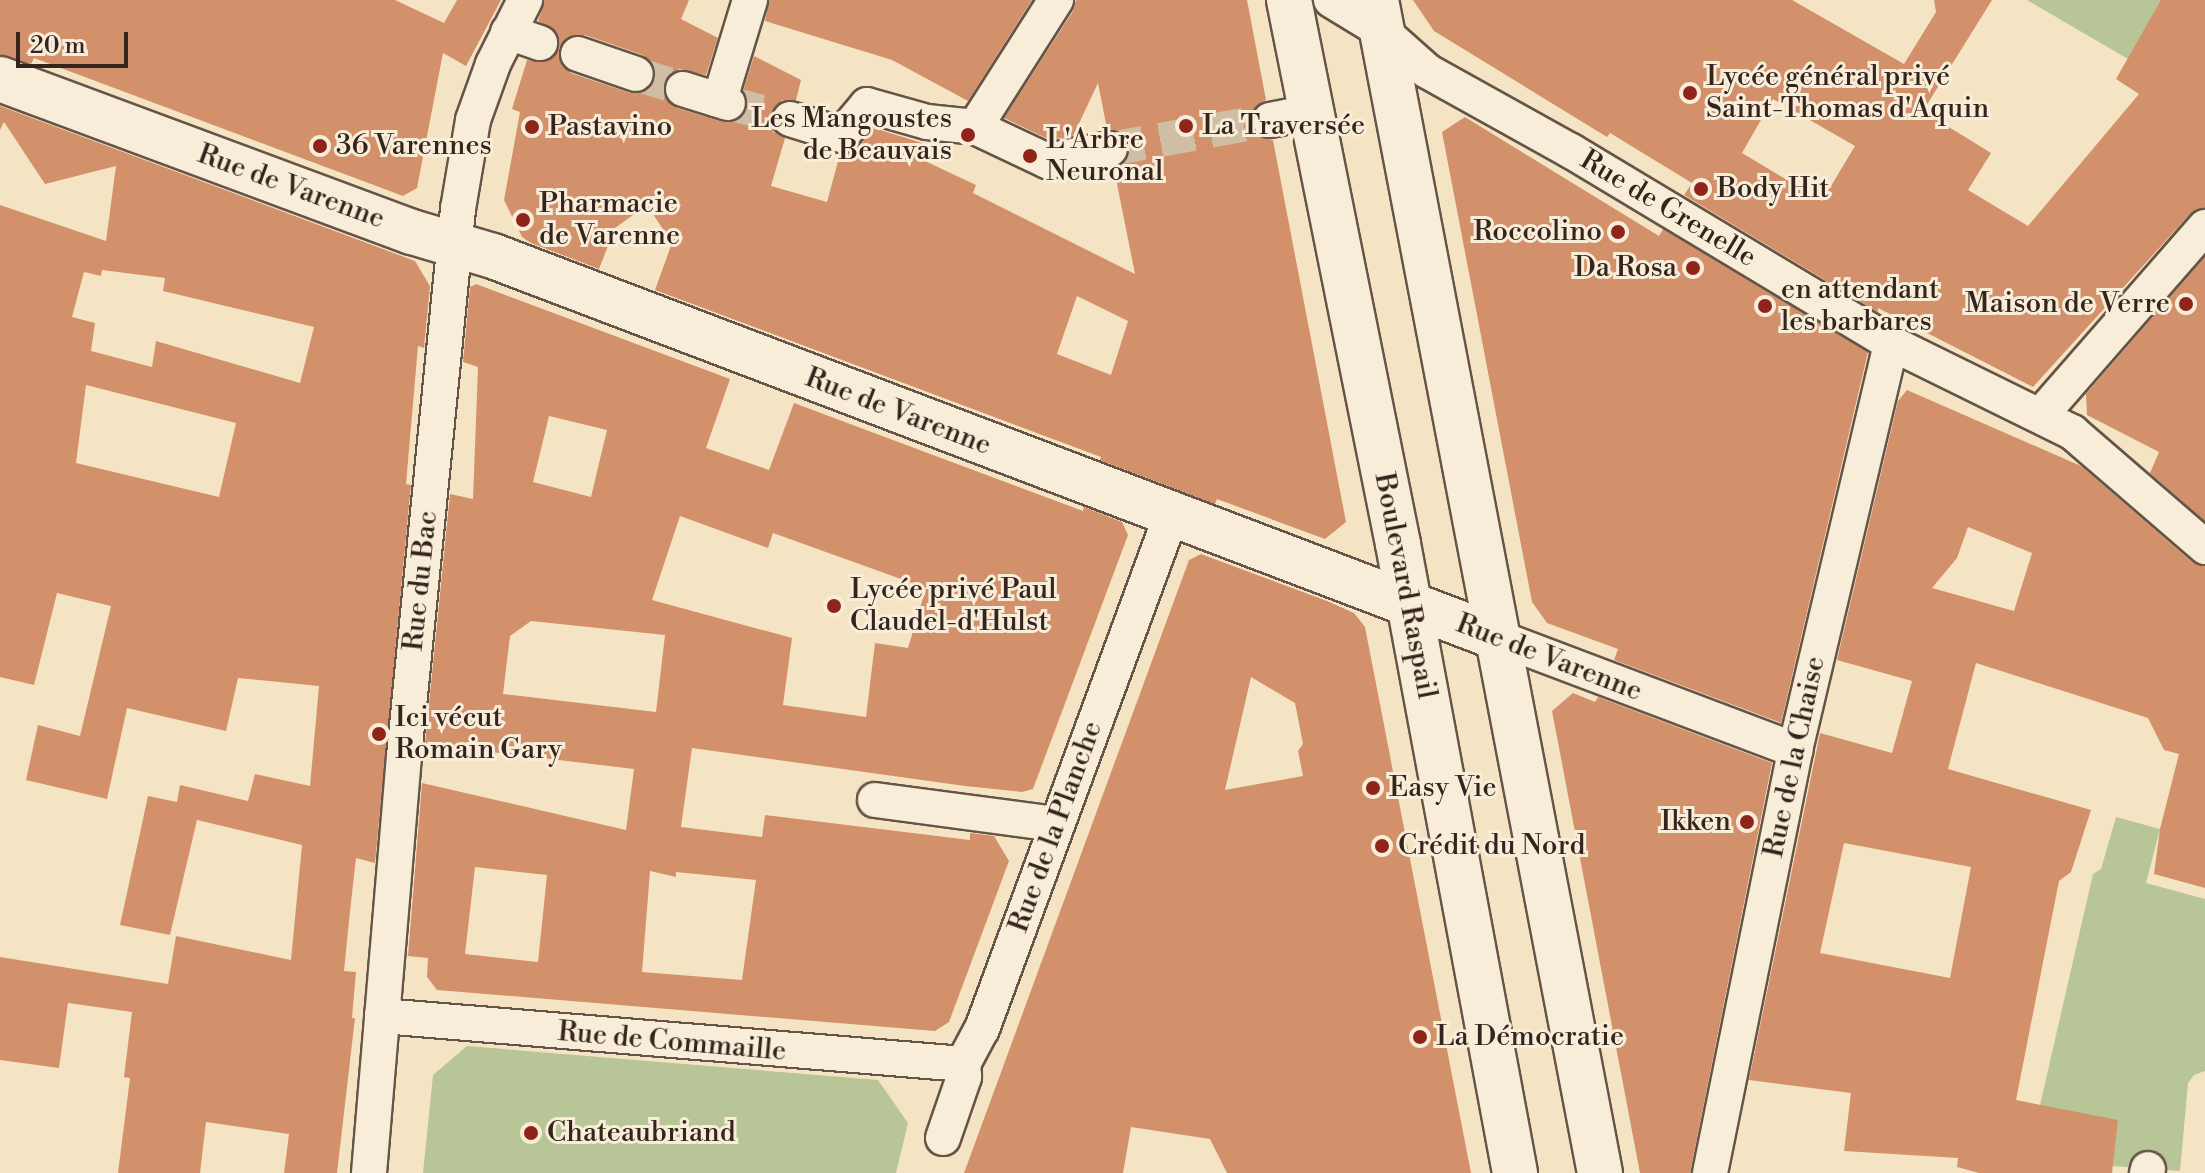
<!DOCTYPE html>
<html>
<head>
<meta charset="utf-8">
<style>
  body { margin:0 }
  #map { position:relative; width:2205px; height:1173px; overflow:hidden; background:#f5e4c4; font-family:"Libre Bodoni",serif }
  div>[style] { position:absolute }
  .green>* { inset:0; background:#b8c597 }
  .building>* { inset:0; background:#d3916b }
  .street-tunnel>* { height:34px; margin-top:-17px; transform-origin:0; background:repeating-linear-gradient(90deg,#cfbea3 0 34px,transparent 0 51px) }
  .roads { filter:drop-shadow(2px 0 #655447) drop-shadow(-2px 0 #655447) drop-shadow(0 2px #655447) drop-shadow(0 -2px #655447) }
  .street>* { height:34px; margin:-17px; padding:0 17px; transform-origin:17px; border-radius:17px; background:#f8edd9 }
  .secondary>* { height:44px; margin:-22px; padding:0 22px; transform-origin:22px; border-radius:22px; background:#f8edd9 }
  .dots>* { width:22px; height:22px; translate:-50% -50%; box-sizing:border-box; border:4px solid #f8edd9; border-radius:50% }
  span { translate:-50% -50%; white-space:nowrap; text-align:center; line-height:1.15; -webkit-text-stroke:6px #f8edd9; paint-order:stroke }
  .poi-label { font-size:28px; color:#35241d }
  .left { translate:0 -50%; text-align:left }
  .right { translate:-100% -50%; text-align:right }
  .street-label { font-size:28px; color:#35241d }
  .scale { position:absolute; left:16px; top:32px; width:112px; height:36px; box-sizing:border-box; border:4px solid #35241d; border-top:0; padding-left:10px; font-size:24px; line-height:28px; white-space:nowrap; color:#35241d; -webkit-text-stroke:6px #f8edd9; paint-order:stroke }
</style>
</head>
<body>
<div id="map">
  <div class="green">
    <div style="clip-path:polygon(2027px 0,2183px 0,2128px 59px)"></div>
    <div style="clip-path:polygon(2116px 817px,2160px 829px,2146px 883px,2205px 899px,2205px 1071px,2194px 1075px,2188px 1083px,2180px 1171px,2113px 1166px,2040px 1105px,2093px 874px,2101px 869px)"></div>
    <div style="clip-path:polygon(467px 1046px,878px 1080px,908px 1123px,896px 1173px,423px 1173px,433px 1075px)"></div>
  </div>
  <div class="building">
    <div style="clip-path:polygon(0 0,395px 0,444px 23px,457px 0,501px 0,466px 66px,443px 53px,417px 188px,403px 196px,34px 58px,31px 64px,0 55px)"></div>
    <div style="clip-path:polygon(evenodd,545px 0,689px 0,681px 19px,718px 38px,706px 75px,679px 69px,664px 82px,664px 94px,677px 108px,723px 122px,741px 118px,747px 108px,743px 91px,754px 56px,801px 80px,796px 100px,777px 104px,771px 114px,775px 132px,785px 138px,771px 186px,827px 202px,840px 154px,857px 148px,874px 128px,932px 146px,925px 161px,976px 185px,973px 193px,1135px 274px,1114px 169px,1124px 164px,1130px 146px,1125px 135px,1107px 129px,1098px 83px,1073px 136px,1050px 140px,1004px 118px,1073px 11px,1076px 0,1247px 0,1266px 100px,1256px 106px,1250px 123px,1256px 134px,1273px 140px,1346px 522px,1325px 539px,1217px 499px,1215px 504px,1100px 460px,1101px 457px,655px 290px,672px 243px,647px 205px,615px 228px,599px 269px,531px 243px,522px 237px,504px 200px,520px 112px,512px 109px,527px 60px,545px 62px,559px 49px,562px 66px,571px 73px,630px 93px,650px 89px,656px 71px,643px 55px,585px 35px,566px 38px,559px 48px,556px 31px,538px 21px,545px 0,1077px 296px,1128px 321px,1111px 375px,1057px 354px,1077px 296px)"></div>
    <div style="clip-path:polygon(769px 0,1032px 0,968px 101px,892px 60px,765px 21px)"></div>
    <div style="clip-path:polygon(evenodd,1413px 0,1792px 0,1904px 64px,1936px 12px,1934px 0,1992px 0,1923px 111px,1991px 153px,1968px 190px,2028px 226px,2139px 94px,2116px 79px,2161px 0,2205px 0,2205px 208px,2190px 214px,2033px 387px,1878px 308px,1878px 312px,1684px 195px,1692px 183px,1610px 133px,1607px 137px,1434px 31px,1413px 0,1773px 99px,1855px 146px,1822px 201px,1742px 153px,1773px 99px)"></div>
    <div style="clip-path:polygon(evenodd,0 106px,415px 261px,430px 286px,424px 348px,418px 346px,406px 484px,411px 485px,375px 863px,356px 858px,350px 911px,344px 971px,356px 972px,352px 1018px,355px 1018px,337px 1173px,284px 1173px,289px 1134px,206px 1122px,200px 1173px,118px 1173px,130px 1078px,124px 1077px,132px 1012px,68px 1003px,59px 1068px,0 1060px,0 957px,168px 984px,176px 936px,291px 960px,302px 845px,197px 820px,170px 935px,120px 925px,148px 796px,177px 802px,180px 785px,248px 801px,255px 774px,310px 786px,319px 686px,238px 678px,226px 731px,127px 708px,107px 799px,26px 780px,38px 725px,80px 736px,111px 606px,57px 593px,34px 685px,0 677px,0 205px,106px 241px,116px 166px,45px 184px,4px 122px,0 130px,0 106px,102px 270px,165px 278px,163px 291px,314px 327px,300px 383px,156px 341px,152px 367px,91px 351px,95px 323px,72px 317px,84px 272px,101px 276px,102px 270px,0 106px,86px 385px,236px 423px,219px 497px,76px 463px,86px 385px)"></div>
    <div style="clip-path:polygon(1465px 117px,1659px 236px,1663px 229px,1868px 352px,1781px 723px,1614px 660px,1618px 649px,1547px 623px,1532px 602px,1442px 132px)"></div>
    <div style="clip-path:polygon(2205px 257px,2205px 521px,2150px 473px,2159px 452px,2087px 415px,2086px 394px)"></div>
    <div style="clip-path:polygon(evenodd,476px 284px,730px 379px,706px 448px,769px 470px,794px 403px,1083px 511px,1084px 507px,1122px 522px,1128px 535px,1033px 789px,1022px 792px,965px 786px,692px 748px,681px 827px,762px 837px,765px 815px,970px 840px,970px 833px,994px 836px,1009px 861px,949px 1022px,935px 1031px,437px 990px,427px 977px,428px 958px,408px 956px,422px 783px,626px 830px,634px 769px,425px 744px,450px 494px,473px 499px,478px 367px,463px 362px,470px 287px,476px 284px,549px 416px,607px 430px,591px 497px,533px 482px,549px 416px,476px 284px,680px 516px,768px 548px,773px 533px,926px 588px,908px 648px,875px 643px,866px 717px,783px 705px,792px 638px,652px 600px,680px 516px,476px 284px,531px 621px,665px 635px,656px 712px,503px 694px,510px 636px,531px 621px,476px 284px,475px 867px,547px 875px,538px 962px,465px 954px,475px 867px,476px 284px,650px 871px,676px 877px,676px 872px,756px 880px,742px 980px,642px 972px,650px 871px)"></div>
    <div style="clip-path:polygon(evenodd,1907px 390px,2081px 466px,2192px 562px,2205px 566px,2205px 888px,2154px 874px,2160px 829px,2179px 754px,2164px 750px,2148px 718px,1976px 663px,1948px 769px,2091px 810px,2071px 872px,2059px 881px,2016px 1100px,2118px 1120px,2112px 1173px,1979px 1173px,1957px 1167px,1958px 1158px,1844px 1151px,1851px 1093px,1749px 1080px,1820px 733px,1892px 753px,1912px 681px,1837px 660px,1898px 401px,1907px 390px,1968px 527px,2032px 553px,2014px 611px,1932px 588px,1957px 558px,1968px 527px,1907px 390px,1844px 843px,1971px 867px,1950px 978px,1820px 953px,1844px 843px)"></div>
    <div style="clip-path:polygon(evenodd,1201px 554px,1327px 601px,1354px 613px,1365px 627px,1471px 1173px,1227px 1173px,1210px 1139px,1131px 1127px,1123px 1173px,964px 1173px,1189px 560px,1201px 554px,1251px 677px,1295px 703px,1303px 744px,1298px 751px,1303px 776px,1225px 790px,1251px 677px)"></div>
    <div style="clip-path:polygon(1573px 693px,1595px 702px,1598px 697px,1772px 763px,1690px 1173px,1640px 1173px,1552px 711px)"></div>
  </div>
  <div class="street-tunnel">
    <div style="left:636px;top:74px;width:49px;rotate:17.7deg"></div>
    <div style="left:728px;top:103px;width:64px;rotate:14.5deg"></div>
    <div style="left:1110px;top:149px;width:163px;rotate:-10.3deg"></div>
  </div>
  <div class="roads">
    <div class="street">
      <div style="left:1331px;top:0;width:60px;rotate:31.3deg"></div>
      <div style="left:1382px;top:31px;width:60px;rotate:41.6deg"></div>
      <div style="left:1427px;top:71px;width:165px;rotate:29.1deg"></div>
      <div style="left:1571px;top:151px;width:373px;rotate:31deg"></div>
      <div style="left:1891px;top:343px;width:202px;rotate:26.2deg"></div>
      <div style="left:2072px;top:432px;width:176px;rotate:40.8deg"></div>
      <div style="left:508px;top:32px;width:34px;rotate:19deg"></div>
      <div style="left:578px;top:54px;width:61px;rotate:19deg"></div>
      <div style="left:683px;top:89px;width:47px;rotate:17.3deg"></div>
      <div style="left:715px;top:99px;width:13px;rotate:-51deg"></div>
      <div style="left:723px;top:89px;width:93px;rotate:-73.1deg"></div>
      <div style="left:790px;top:119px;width:54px;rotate:17.1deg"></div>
      <div style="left:842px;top:135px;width:39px;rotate:-50deg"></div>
      <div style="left:867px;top:105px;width:62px;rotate:15.8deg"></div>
      <div style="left:927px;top:122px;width:48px;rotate:5.9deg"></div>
      <div style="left:975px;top:127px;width:151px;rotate:-57.5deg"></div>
      <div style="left:1270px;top:120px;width:42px;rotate:-11deg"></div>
      <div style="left:975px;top:127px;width:80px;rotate:25.3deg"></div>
      <div style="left:1047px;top:161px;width:64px;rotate:-10.8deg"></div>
      <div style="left:2040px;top:416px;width:251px;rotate:-48.9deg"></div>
      <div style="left:1496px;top:637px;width:320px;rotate:20.7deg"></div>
      <div style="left:875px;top:800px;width:183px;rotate:7.6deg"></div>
      <div style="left:382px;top:1016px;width:583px;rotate:4.72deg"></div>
      <div style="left:943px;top:1138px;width:65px;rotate:-71deg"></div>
      <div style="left:964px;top:1077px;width:13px;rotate:-94deg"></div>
      <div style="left:963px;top:1064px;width:40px;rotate:-62deg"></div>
      <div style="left:982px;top:1029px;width:547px;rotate:-69.78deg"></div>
      <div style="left:369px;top:1173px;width:418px;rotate:-85.2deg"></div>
      <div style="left:404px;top:756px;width:550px;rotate:-84.36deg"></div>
      <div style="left:458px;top:209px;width:90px;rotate:-80.4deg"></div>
      <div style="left:473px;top:120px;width:59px;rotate:-70.3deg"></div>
      <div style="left:493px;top:64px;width:72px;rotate:-63.4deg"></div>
      <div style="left:1710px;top:1173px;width:431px;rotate:-78.6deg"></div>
      <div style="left:1795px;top:750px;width:418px;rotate:-76.7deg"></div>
      <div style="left:2147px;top:1173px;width:4px;rotate:-76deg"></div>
    </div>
    <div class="secondary">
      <div style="left:1289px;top:0;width:555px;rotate:78.67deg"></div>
      <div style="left:1398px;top:544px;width:640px;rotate:79.46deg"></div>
      <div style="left:1376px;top:0;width:1194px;rotate:79.19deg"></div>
      <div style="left:0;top:79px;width:439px;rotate:20.4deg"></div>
      <div style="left:412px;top:232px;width:84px;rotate:16.5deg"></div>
      <div style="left:493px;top:256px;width:1073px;rotate:20.8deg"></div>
    </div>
  </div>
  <div class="dots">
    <div style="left:1690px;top:93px;background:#8f2418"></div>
    <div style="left:1186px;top:126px;background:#8f2418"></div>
    <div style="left:532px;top:127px;background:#8f2418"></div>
    <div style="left:968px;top:135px;background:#8f2418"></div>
    <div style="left:320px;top:146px;background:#8f2418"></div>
    <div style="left:1030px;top:156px;background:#8f2418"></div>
    <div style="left:1701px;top:189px;background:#8f2418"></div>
    <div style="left:523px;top:220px;background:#8f2418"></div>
    <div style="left:1618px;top:232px;background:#8f2418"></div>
    <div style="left:1693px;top:268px;background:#8f2418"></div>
    <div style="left:2186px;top:304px;background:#8f2418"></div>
    <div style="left:1765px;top:306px;background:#8f2418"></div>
    <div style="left:834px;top:606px;background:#8f2418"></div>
    <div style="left:379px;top:734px;background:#8f2418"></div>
    <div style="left:1373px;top:788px;background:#8f2418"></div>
    <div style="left:1747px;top:822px;background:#8f2418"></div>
    <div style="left:1382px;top:846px;background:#8f2418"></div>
    <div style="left:1420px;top:1037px;background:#8f2418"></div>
    <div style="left:531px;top:1133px;background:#8f2418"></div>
  </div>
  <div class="poi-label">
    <span class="left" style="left:1706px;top:93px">Lycée général privé<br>Saint-Thomas d'Aquin</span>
    <span class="right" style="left:952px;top:135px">Les Mangoustes<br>de Beauvais</span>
    <span class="left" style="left:1202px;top:126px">La Traversée</span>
    <span class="left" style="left:548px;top:127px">Pastavino</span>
    <span class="left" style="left:1046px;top:156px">L'Arbre<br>Neuronal</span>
    <span class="left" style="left:336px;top:146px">36 Varennes</span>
    <span class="left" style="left:1717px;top:189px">Body Hit</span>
    <span class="left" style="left:539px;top:220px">Pharmacie<br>de Varenne</span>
    <span class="right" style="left:1602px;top:232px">Roccolino</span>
    <span class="right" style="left:1677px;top:268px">Da Rosa</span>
    <span class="left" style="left:1781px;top:306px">en attendant<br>les barbares</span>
    <span class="right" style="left:2170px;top:304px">Maison de Verre</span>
    <span class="left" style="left:850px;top:606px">Lycée privé Paul<br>Claudel-d'Hulst</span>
    <span class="left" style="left:395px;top:734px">Ici vécut<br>Romain Gary</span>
    <span class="left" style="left:1389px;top:788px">Easy Vie</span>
    <span class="right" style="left:1731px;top:822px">Ikken</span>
    <span class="left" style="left:1398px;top:846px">Crédit du Nord</span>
    <span class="left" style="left:1436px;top:1037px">La Démocratie</span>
    <span class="left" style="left:547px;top:1133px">Chateaubriand</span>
  </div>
  <div class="street-label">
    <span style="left:291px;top:187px;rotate:20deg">Rue de Varenne</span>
    <span style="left:1668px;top:209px;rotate:31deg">Rue de Grenelle</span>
    <span style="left:898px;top:412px;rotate:21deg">Rue de Varenne</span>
    <span style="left:421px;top:581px;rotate:-84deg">Rue du Bac</span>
    <span style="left:1405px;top:586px;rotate:79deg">Boulevard Raspail</span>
    <span style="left:1549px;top:658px;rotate:21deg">Rue de Varenne</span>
    <span style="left:1795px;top:757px;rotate:-78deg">Rue de la Chaise</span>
    <span style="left:1056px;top:827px;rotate:-70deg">Rue de la Planche</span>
    <span style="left:672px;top:1042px;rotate:5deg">Rue de Commaille</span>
  </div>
  <div class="scale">20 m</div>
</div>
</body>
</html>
